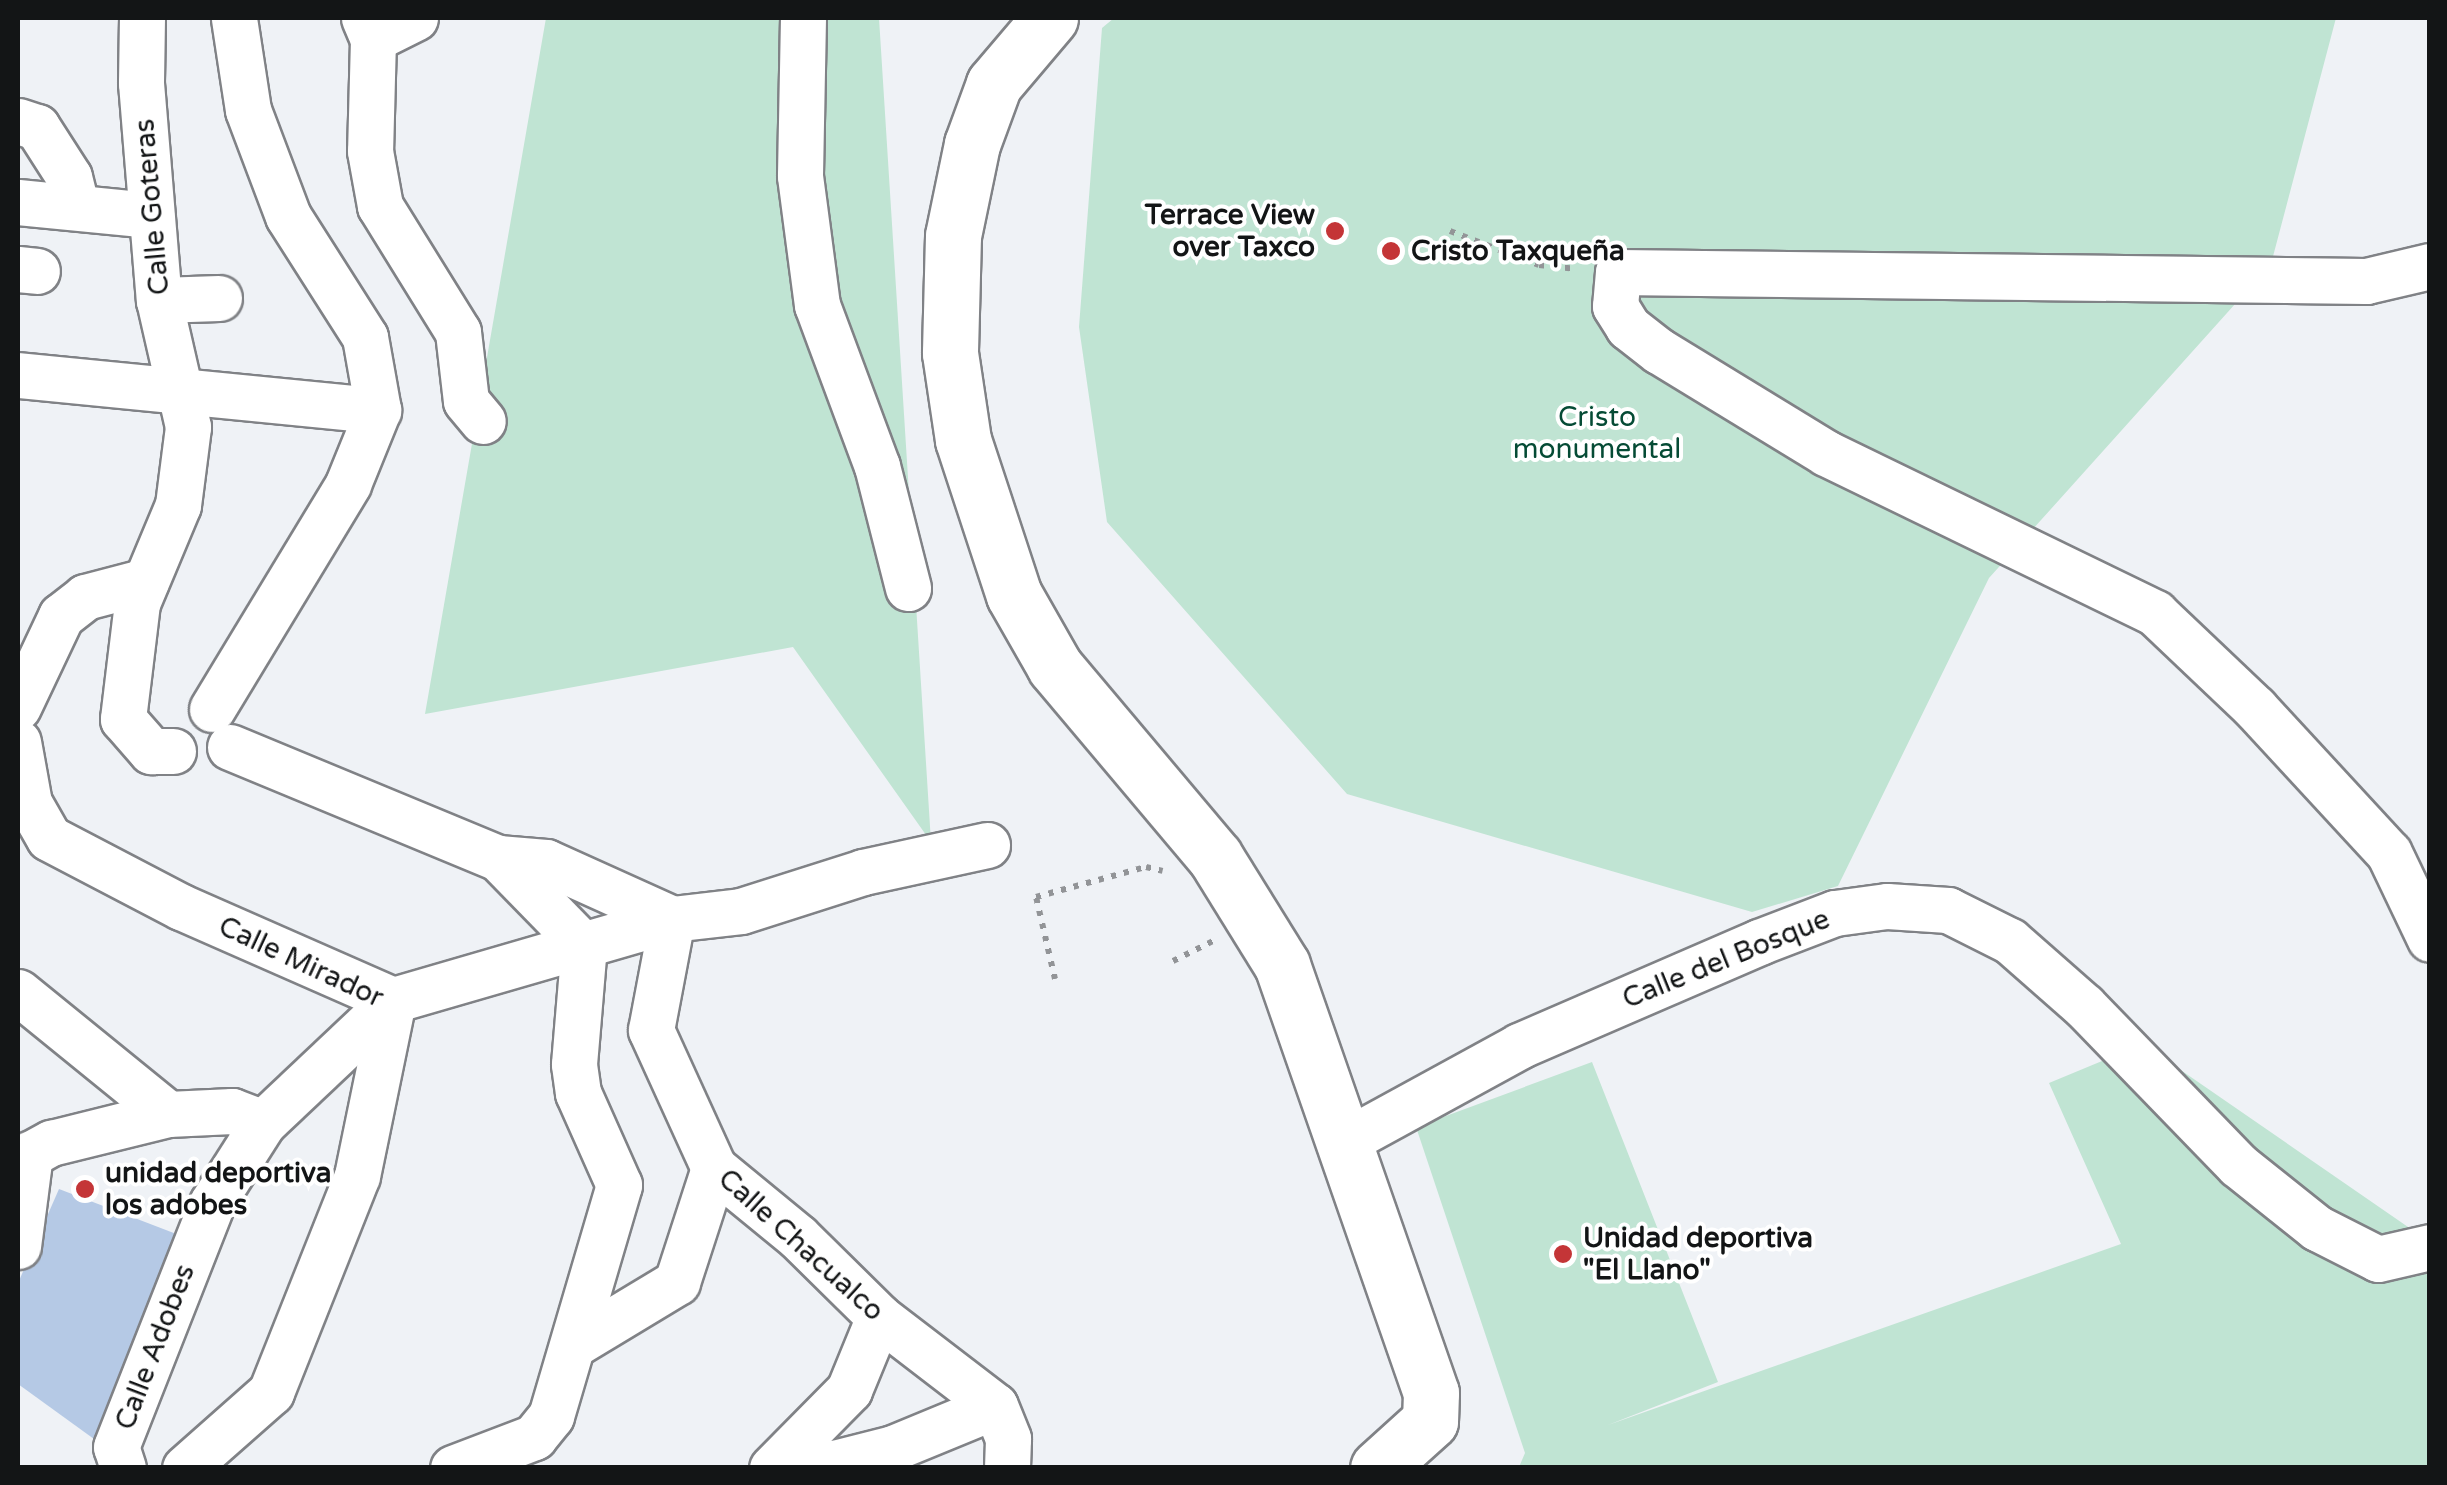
<!DOCTYPE html>
<html>
<head>
<meta charset="utf-8">
<style>
  body { margin:0 }
  #map { position:relative; width:2447px; height:1485px; overflow:hidden; background:#eff2f6; font-family:"Varela Round",sans-serif }
  div>[style] { position:absolute }
  .green>* { inset:0; background:#c0e4d3 }
  .building>* { inset:0; background:#b5c9e5 }
  .path>* { height:6px; margin-top:-3px; transform-origin:0; background:repeating-linear-gradient(90deg,#929497 0 5px,transparent 0 13px) }
  .roads { filter:drop-shadow(2px 0 #808286) drop-shadow(-2px 0 #808286) drop-shadow(0 2px #808286) drop-shadow(0 -2px #808286) }
  .street>* { height:45px; margin:-22.5px; padding:0 22.5px; transform-origin:22.5px; border-radius:22.5px; background:#fff }
  .secondary>* { height:55px; margin:-27.5px; padding:0 27.5px; transform-origin:27.5px; border-radius:27.5px; background:#fff }
  .dots>* { width:28px; height:28px; translate:-50% -50%; box-sizing:border-box; border:5px solid #fff; border-radius:50% }
  span { translate:-50% -50%; white-space:nowrap; text-align:center; line-height:1.15; -webkit-text-stroke:8px #fff; paint-order:stroke }
  .street-label { font-size:28px; color:#131516 }
  .poi-label { font-size:28px; color:#131516; font-weight:700 }
  .right { translate:-100% -50%; text-align:right }
  .left { translate:0 -50%; text-align:left }
  .park-label { font-size:28px; color:#054b35 }
  .frame { position:absolute; inset:0; border:20px solid #131516; pointer-events:none }
</style>
</head>
<body>
<div id="map">
  <div class="green">
    <div style="clip-path:polygon(546px 18px,879px 18px,931px 842px,793px 647px,425px 714px)"></div>
    <div style="clip-path:polygon(1114px 18px,2336px 18px,2271px 264px,1989px 578px,1838px 886px,1752px 912px,1347px 794px,1107px 522px,1079px 327px,1102px 28px)"></div>
    <div style="clip-path:polygon(2143px 1044px,2424px 1238px,2430px 1256px,2429px 1467px,1519px 1467px,1525px 1453px,1416px 1127px,1592px 1062px,1718px 1382px,1608px 1425px,2121px 1244px,2049px 1083px)"></div>
  </div>
  <div class="building">
    <div style="clip-path:polygon(59px 1189px,192px 1240px,94px 1439px,18px 1384px,18px 1283px)"></div>
  </div>
  <div class="path">
    <div style="left:1450px;top:231px;width:95px;rotate:20.9deg"></div>
    <div style="left:1539px;top:265px;width:38px;rotate:6deg"></div>
    <div style="left:1173px;top:961px;width:45px;rotate:-26.6deg"></div>
    <div style="left:1055px;top:979px;width:84px;rotate:-103deg"></div>
    <div style="left:1036px;top:897px;width:114px;rotate:-15.3deg"></div>
    <div style="left:1146px;top:867px;width:17px;rotate:13deg"></div>
  </div>
  <div class="roads">
    <div class="street">
      <div style="left:142px;top:18px;width:65px;rotate:90.9deg"></div>
      <div style="left:141px;top:83px;width:218px;rotate:85.3deg"></div>
      <div style="left:159px;top:300px;width:130px;rotate:77.1deg"></div>
      <div style="left:188px;top:427px;width:79px;rotate:97.3deg"></div>
      <div style="left:178px;top:505px;width:106px;rotate:112.7deg"></div>
      <div style="left:137px;top:603px;width:117px;rotate:96.9deg"></div>
      <div style="left:123px;top:719px;width:43px;rotate:48.8deg"></div>
      <div style="left:151px;top:751px;width:22px"></div>
      <div style="left:364px;top:18px;width:23px;rotate:67deg"></div>
      <div style="left:373px;top:39px;width:112px;rotate:91.5deg"></div>
      <div style="left:370px;top:151px;width:56px;rotate:79.7deg"></div>
      <div style="left:380px;top:206px;width:148px;rotate:58.2deg"></div>
      <div style="left:458px;top:332px;width:69px;rotate:83.4deg"></div>
      <div style="left:466px;top:401px;width:26px;rotate:50deg"></div>
      <div style="left:803px;top:18px;width:158px;rotate:91.1deg"></div>
      <div style="left:800px;top:176px;width:130px;rotate:82.5deg"></div>
      <div style="left:817px;top:305px;width:172px;rotate:69.6deg"></div>
      <div style="left:877px;top:466px;width:126px;rotate:75.7deg"></div>
      <div style="left:373px;top:39px;width:47px;rotate:-26.6deg"></div>
      <div style="left:18px;top:121px;width:20px;rotate:18deg"></div>
      <div style="left:37px;top:127px;width:59px;rotate:57.4deg"></div>
      <div style="left:69px;top:177px;width:30px;rotate:76deg"></div>
      <div style="left:18px;top:202px;width:134px;rotate:5.6deg"></div>
      <div style="left:2430px;top:266px;width:66px;rotate:166.8deg"></div>
      <div style="left:2366px;top:281px;width:748px;rotate:-179.31deg"></div>
      <div style="left:1618px;top:272px;width:34px;rotate:95deg"></div>
      <div style="left:1615px;top:306px;width:25px;rotate:58deg"></div>
      <div style="left:1628px;top:327px;width:39px;rotate:38deg"></div>
      <div style="left:1659px;top:351px;width:196px;rotate:31.4deg"></div>
      <div style="left:1826px;top:453px;width:366px;rotate:25.9deg"></div>
      <div style="left:2155px;top:613px;width:138px;rotate:43.5deg"></div>
      <div style="left:2255px;top:708px;width:197px;rotate:47.3deg"></div>
      <div style="left:2389px;top:853px;width:95px;rotate:64.5deg"></div>
      <div style="left:18px;top:269px;width:19px;rotate:6deg"></div>
      <div style="left:159px;top:300px;width:60px;rotate:-1.9deg"></div>
      <div style="left:18px;top:375px;width:362px;rotate:5.6deg"></div>
      <div style="left:18px;top:707px;width:101px;rotate:-64.7deg"></div>
      <div style="left:61px;top:616px;width:31px;rotate:-38deg"></div>
      <div style="left:85px;top:597px;width:63px;rotate:-14.7deg"></div>
      <div style="left:212px;top:709px;width:263px;rotate:-58.8deg"></div>
      <div style="left:348px;top:484px;width:80px;rotate:-67.9deg"></div>
      <div style="left:378px;top:410px;width:74px;rotate:-100.1deg"></div>
      <div style="left:365px;top:337px;width:143px;rotate:-122.5deg"></div>
      <div style="left:288px;top:216px;width:113px;rotate:-110.7deg"></div>
      <div style="left:248px;top:110px;width:93px;rotate:-98.7deg"></div>
      <div style="left:18px;top:742px;width:62px;rotate:79.8deg"></div>
      <div style="left:29px;top:803px;width:40px;rotate:60.3deg"></div>
      <div style="left:49px;top:838px;width:149px;rotate:27.6deg"></div>
      <div style="left:181px;top:907px;width:232px;rotate:23.7deg"></div>
      <div style="left:230px;top:747px;width:290px;rotate:22.5deg"></div>
      <div style="left:498px;top:858px;width:48px;rotate:4.8deg"></div>
      <div style="left:546px;top:862px;width:138px;rotate:24.3deg"></div>
      <div style="left:672px;top:919px;width:113px;rotate:100.7deg"></div>
      <div style="left:651px;top:1030px;width:152px;rotate:65.5deg"></div>
      <div style="left:714px;top:1168px;width:109px;rotate:39.4deg"></div>
      <div style="left:798px;top:1237px;width:114px;rotate:44.6deg"></div>
      <div style="left:879px;top:1317px;width:146px;rotate:37.5deg"></div>
      <div style="left:995px;top:1406px;width:35px;rotate:68deg"></div>
      <div style="left:1008px;top:1439px;width:29px;rotate:92deg"></div>
      <div style="left:18px;top:992px;width:193px;rotate:39.1deg"></div>
      <div style="left:168px;top:1114px;width:64px;rotate:-2.7deg"></div>
      <div style="left:232px;top:1111px;width:33px;rotate:21deg"></div>
      <div style="left:1344px;top:1142px;width:200px;rotate:-28.7deg"></div>
      <div style="left:1519px;top:1046px;width:262px;rotate:-23.4deg"></div>
      <div style="left:1759px;top:942px;width:81px;rotate:-20.9deg"></div>
      <div style="left:1835px;top:913px;width:52px;rotate:-7.7deg"></div>
      <div style="left:1887px;top:906px;width:61px;rotate:3.8deg"></div>
      <div style="left:1948px;top:910px;width:69px;rotate:26.6deg"></div>
      <div style="left:2010px;top:941px;width:98px;rotate:41.3deg"></div>
      <div style="left:2084px;top:1006px;width:221px;rotate:45.9deg"></div>
      <div style="left:2238px;top:1165px;width:101px;rotate:38.6deg"></div>
      <div style="left:2317px;top:1228px;width:68px;rotate:26.9deg"></div>
      <div style="left:2378px;top:1259px;width:53px;rotate:-13deg"></div>
      <div style="left:18px;top:1161px;width:38px;rotate:-29deg"></div>
      <div style="left:51px;top:1143px;width:121px;rotate:-13.9deg"></div>
      <div style="left:18px;top:1246px;width:93px;rotate:-82.6deg"></div>
      <div style="left:576px;top:1343px;width:118px;rotate:-31.1deg"></div>
      <div style="left:677px;top:1282px;width:120px;rotate:-72deg"></div>
      <div style="left:782px;top:1460px;width:52px;rotate:3.3deg"></div>
      <div style="left:834px;top:1463px;width:61px;rotate:-14.3deg"></div>
      <div style="left:893px;top:1448px;width:110px;rotate:-22.4deg"></div>
      <div style="left:123px;top:1468px;width:22px;rotate:-108deg"></div>
      <div style="left:116px;top:1447px;width:262px;rotate:-68.5deg"></div>
      <div style="left:212px;top:1203px;width:95px;rotate:-57.5deg"></div>
      <div style="left:263px;top:1123px;width:179px;rotate:-43.4deg"></div>
      <div style="left:393px;top:1000px;width:291px;rotate:-16.2deg"></div>
      <div style="left:672px;top:919px;width:69px;rotate:-6.6deg"></div>
      <div style="left:741px;top:911px;width:128px;rotate:-17.7deg"></div>
      <div style="left:863px;top:872px;width:127px;rotate:-12.3deg"></div>
      <div style="left:185px;top:1468px;width:115px;rotate:-41.5deg"></div>
      <div style="left:271px;top:1392px;width:232px;rotate:-68.3deg"></div>
      <div style="left:357px;top:1176px;width:180px;rotate:-78.4deg"></div>
      <div style="left:453px;top:1468px;width:87px;rotate:-20.9deg"></div>
      <div style="left:534px;top:1437px;width:27px;rotate:-51deg"></div>
      <div style="left:551px;top:1416px;width:241px;rotate:-73.6deg"></div>
      <div style="left:619px;top:1185px;width:101px;rotate:-114deg"></div>
      <div style="left:578px;top:1093px;width:29px;rotate:-98deg"></div>
      <div style="left:574px;top:1064px;width:118px;rotate:-85.2deg"></div>
      <div style="left:584px;top:946px;width:123px;rotate:-134.3deg"></div>
      <div style="left:772px;top:1468px;width:110px;rotate:-45.4deg"></div>
      <div style="left:849px;top:1390px;width:79px;rotate:-67.7deg"></div>
    </div>
    <div class="secondary">
      <div style="left:1050px;top:18px;width:87px;rotate:130.3deg"></div>
      <div style="left:994px;top:84px;width:64px;rotate:110.1deg"></div>
      <div style="left:972px;top:144px;width:94px;rotate:101.7deg"></div>
      <div style="left:953px;top:236px;width:117px;rotate:91.5deg"></div>
      <div style="left:950px;top:353px;width:88px;rotate:81.5deg"></div>
      <div style="left:963px;top:440px;width:163px;rotate:71.8deg"></div>
      <div style="left:1014px;top:595px;width:83px;rotate:60.3deg"></div>
      <div style="left:1055px;top:667px;width:248px;rotate:49.9deg"></div>
      <div style="left:1215px;top:857px;width:127px;rotate:58.2deg"></div>
      <div style="left:1282px;top:965px;width:453px;rotate:70.8deg"></div>
      <div style="left:1431px;top:1393px;width:28px;rotate:92deg"></div>
      <div style="left:1430px;top:1421px;width:70px;rotate:137.9deg"></div>
    </div>
  </div>
  <div class="dots">
    <div style="left:1335px;top:231px;background:#c43537"></div>
    <div style="left:1391px;top:251px;background:#c43537"></div>
    <div style="left:85px;top:1189px;background:#c43537"></div>
    <div style="left:1563px;top:1254px;background:#c43537"></div>
  </div>
  <div class="street-label">
    <span style="left:152px;top:207px;rotate:-95deg">Calle Goteras</span>
    <span style="left:1726px;top:959px;rotate:-22deg">Calle del Bosque</span>
    <span style="left:301px;top:962px;rotate:25deg">Calle Mirador</span>
    <span style="left:801px;top:1245px;rotate:42deg">Calle Chacualco</span>
    <span style="left:155px;top:1347px;rotate:-69deg">Calle Adobes</span>
  </div>
  <div class="poi-label">
    <span class="right" style="left:1315px;top:231px">Terrace View<br>over Taxco</span>
    <span class="left" style="left:1411px;top:251px">Cristo Taxqueña</span>
    <span class="left" style="left:105px;top:1189px">unidad deportiva<br>los adobes</span>
    <span class="left" style="left:1583px;top:1254px">Unidad deportiva<br>"El Llano"</span>
  </div>
  <div class="park-label">
    <span style="left:1597px;top:433px">Cristo<br>monumental</span>
  </div>
  <div class="frame"></div>
</div>
</body>
</html>
